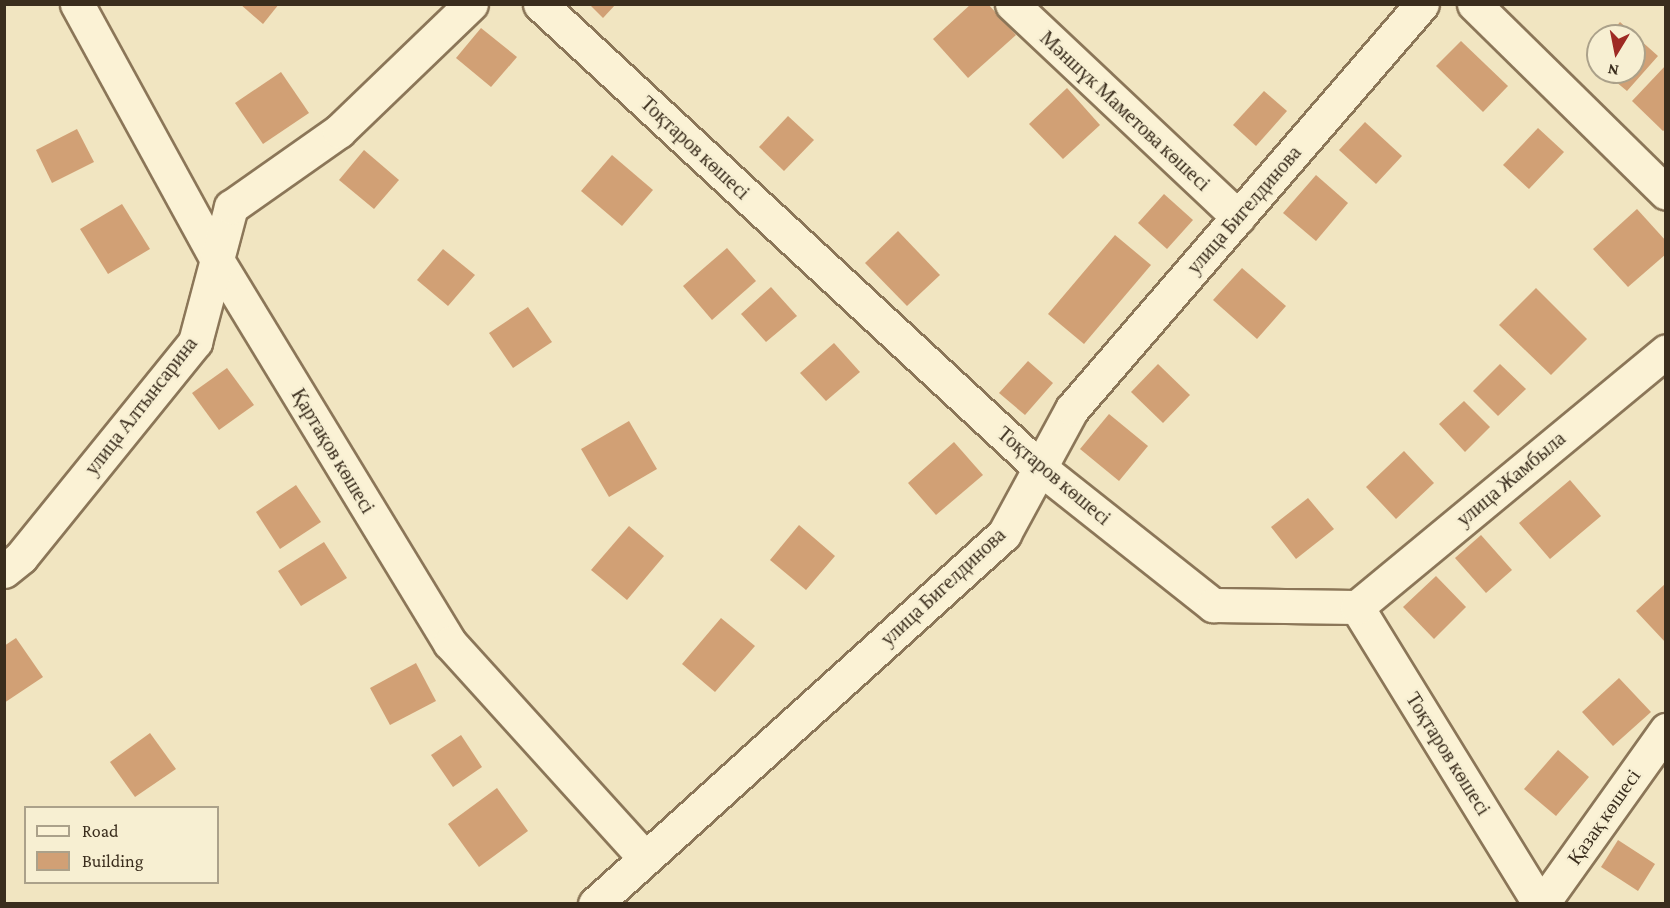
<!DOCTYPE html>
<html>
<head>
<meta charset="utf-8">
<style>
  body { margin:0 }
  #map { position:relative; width:1670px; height:908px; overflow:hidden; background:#f1e5c1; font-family:"Crimson Pro",serif }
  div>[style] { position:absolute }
  .building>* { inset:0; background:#d1a075 }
  .roads { filter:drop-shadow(2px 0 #8b7658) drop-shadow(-2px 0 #8b7658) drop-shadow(0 2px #8b7658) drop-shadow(0 -2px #8b7658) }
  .minor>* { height:33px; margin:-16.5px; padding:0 16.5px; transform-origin:16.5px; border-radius:16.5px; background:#fbf2d5 }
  span { translate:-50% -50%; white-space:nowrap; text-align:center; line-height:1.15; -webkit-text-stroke:4.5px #f7efd2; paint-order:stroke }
  .street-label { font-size:20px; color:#3a2d1d }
  .frame { position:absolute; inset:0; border:6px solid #3a2d1d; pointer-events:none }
  .legend { position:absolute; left:24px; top:806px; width:195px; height:78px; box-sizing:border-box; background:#f7efd2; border:2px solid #aba18a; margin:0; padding:8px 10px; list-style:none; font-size:18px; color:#3a2d1d }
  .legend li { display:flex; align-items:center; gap:12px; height:30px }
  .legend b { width:30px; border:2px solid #aba18a }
  .north { position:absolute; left:1586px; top:24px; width:60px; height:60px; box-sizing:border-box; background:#f7efd2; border:2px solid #aba18a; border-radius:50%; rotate:190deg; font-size:16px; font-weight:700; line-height:24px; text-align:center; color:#3a2d1d }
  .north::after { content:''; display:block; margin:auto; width:21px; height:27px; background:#9e2a24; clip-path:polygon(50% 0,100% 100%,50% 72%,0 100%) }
</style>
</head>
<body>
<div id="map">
  <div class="building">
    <div style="clip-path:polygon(240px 4px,279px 4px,263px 24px)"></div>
    <div style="clip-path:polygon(589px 4px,616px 4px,603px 18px)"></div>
    <div style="clip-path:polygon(971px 4px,988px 4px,1016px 35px,968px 78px,933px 39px)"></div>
    <div style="clip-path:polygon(1620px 22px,1658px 56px,1627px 91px,1604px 72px,1634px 72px,1634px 36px,1608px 36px)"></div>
    <div style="clip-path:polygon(481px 28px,517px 57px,491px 87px,456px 58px)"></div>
    <div style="clip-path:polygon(1461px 41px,1508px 86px,1483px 112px,1436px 66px)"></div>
    <div style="clip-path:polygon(1598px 47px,1598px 67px,1588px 58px)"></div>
    <div style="clip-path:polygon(1666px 65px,1666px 129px,1663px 131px,1632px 101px)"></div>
    <div style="clip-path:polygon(281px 72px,309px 113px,263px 144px,235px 103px)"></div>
    <div style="clip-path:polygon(1067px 88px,1100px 125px,1063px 159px,1029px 124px)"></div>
    <div style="clip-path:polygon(1264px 91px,1287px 111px,1256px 146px,1233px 125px)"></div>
    <div style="clip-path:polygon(788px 116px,814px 140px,784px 171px,759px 147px)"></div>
    <div style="clip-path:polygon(1365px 122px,1402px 156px,1376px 184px,1339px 150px)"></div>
    <div style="clip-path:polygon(1538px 128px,1564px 152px,1529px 189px,1503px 165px)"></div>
    <div style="clip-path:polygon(77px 129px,94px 162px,52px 183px,36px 150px)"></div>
    <div style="clip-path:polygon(364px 150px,399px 180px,374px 209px,339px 180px)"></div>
    <div style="clip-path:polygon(612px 155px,653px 190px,622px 226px,581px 191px)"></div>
    <div style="clip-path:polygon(1316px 175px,1348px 203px,1316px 241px,1283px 213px)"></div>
    <div style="clip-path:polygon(1164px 194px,1193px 220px,1167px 249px,1138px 223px)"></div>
    <div style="clip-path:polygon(122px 204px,150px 249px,108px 274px,80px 229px)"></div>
    <div style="clip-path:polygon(1637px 209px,1666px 241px,1666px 254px,1628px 287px,1593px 249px)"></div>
    <div style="clip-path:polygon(898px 231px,940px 275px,907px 306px,865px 263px)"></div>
    <div style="clip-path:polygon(1115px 235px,1151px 265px,1084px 344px,1048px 314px)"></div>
    <div style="clip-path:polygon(727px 248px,756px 281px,712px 320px,683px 286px)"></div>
    <div style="clip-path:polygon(443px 249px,475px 275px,448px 306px,417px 280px)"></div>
    <div style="clip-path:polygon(1242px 268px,1286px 306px,1257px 339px,1213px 300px)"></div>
    <div style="clip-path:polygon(771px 287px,797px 316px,766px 342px,741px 314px)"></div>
    <div style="clip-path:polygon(1536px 288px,1587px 339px,1551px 375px,1499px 325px)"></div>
    <div style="clip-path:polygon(528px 307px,552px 342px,513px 368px,489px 333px)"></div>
    <div style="clip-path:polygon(834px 343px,860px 372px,826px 401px,800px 373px)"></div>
    <div style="clip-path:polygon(1028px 361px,1053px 383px,1025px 415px,999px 393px)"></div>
    <div style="clip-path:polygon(1158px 364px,1190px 395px,1163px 423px,1131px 392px)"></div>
    <div style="clip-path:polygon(1500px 364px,1526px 389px,1498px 416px,1473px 391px)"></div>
    <div style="clip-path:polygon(227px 368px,254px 405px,219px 430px,192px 393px)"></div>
    <div style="clip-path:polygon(1464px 401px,1490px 427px,1465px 452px,1439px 424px)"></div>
    <div style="clip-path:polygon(1109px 414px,1148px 446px,1119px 481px,1080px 449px)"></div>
    <div style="clip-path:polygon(629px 421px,657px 469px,609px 497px,581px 449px)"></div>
    <div style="clip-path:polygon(954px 442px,983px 475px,936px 515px,908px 483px)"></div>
    <div style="clip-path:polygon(1404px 451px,1434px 483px,1396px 519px,1366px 487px)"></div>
    <div style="clip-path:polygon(1570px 480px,1601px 516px,1550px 559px,1519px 523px)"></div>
    <div style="clip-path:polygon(296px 485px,321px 522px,280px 549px,256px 512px)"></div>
    <div style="clip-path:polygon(1308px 498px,1334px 529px,1296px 559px,1271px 527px)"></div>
    <div style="clip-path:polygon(799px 525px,835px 556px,806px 590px,770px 560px)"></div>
    <div style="clip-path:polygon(629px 526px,664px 556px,627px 600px,591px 570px)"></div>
    <div style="clip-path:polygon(1481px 535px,1512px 570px,1486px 593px,1455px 558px)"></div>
    <div style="clip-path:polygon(324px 542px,347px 578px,301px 606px,278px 571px)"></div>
    <div style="clip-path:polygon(1436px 576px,1466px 607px,1434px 639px,1403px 607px)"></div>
    <div style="clip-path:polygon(1666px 583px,1666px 643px,1636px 611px)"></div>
    <div style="clip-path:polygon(721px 618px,755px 646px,715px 692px,682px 664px)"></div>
    <div style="clip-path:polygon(16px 638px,43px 677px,4px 703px,4px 646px)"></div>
    <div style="clip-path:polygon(416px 663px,436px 701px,390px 725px,370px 688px)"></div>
    <div style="clip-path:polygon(1619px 678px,1651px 712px,1613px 746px,1582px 712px)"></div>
    <div style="clip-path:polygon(150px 733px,176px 769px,135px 797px,110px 762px)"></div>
    <div style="clip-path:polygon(461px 735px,482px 767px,453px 787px,431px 755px)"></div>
    <div style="clip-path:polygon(1558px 750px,1589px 777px,1556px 816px,1524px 789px)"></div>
    <div style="clip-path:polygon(497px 788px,528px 831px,479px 867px,448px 824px)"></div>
    <div style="clip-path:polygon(1618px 840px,1655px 864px,1638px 891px,1601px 867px)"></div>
  </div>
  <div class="roads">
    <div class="minor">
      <div style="left:77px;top:4px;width:292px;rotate:61.3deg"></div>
      <div style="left:217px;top:260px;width:448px;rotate:58.7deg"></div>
      <div style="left:450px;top:643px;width:290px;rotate:47.8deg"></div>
      <div style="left:540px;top:4px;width:682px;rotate:42.86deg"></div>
      <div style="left:1040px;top:468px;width:221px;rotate:38.4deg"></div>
      <div style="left:1213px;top:605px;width:144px;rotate:0.8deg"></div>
      <div style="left:1357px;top:607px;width:349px;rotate:58.4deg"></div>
      <div style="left:1012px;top:4px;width:311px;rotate:43.3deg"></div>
      <div style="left:1474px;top:4px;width:269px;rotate:44.5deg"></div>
      <div style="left:4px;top:571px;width:22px;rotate:-39deg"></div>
      <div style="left:21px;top:557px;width:277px;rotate:-51deg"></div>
      <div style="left:195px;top:342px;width:140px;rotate:-75.1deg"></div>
      <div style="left:231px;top:207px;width:132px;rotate:-35.1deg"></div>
      <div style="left:339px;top:131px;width:183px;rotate:-43.9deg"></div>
      <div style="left:1357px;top:607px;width:401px;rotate:-39.6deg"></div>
      <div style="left:595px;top:904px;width:552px;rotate:-42.13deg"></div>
      <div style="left:1004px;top:534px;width:142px;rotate:-61.5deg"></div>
      <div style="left:1072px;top:409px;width:535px;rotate:-49.17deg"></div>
      <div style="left:1542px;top:904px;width:214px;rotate:-54.5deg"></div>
    </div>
  </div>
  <div class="street-label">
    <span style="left:1125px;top:111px;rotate:43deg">Мәншүк Маметова көшесі</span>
    <span style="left:695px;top:148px;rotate:43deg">Тоқтаров көшесі</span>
    <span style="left:1244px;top:210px;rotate:-49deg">улица Бигелдинова</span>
    <span style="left:141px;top:406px;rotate:-52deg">улица Алтынсарина</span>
    <span style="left:333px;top:451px;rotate:59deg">Қартақов көшесі</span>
    <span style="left:1054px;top:476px;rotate:40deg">Тоқтаров көшесі</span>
    <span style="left:1511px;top:479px;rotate:-40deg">улица Жамбыла</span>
    <span style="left:943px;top:587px;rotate:-43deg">улица Бигелдинова</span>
    <span style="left:1448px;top:754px;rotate:58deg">Тоқтаров көшесі</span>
    <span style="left:1604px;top:817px;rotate:-55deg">Қазақ көшесі</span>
  </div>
  <div class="frame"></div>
  <ul class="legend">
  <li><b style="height:8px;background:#fbf2d5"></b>Road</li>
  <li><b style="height:16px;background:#d1a075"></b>Building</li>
  </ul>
  <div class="north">N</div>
</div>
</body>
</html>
